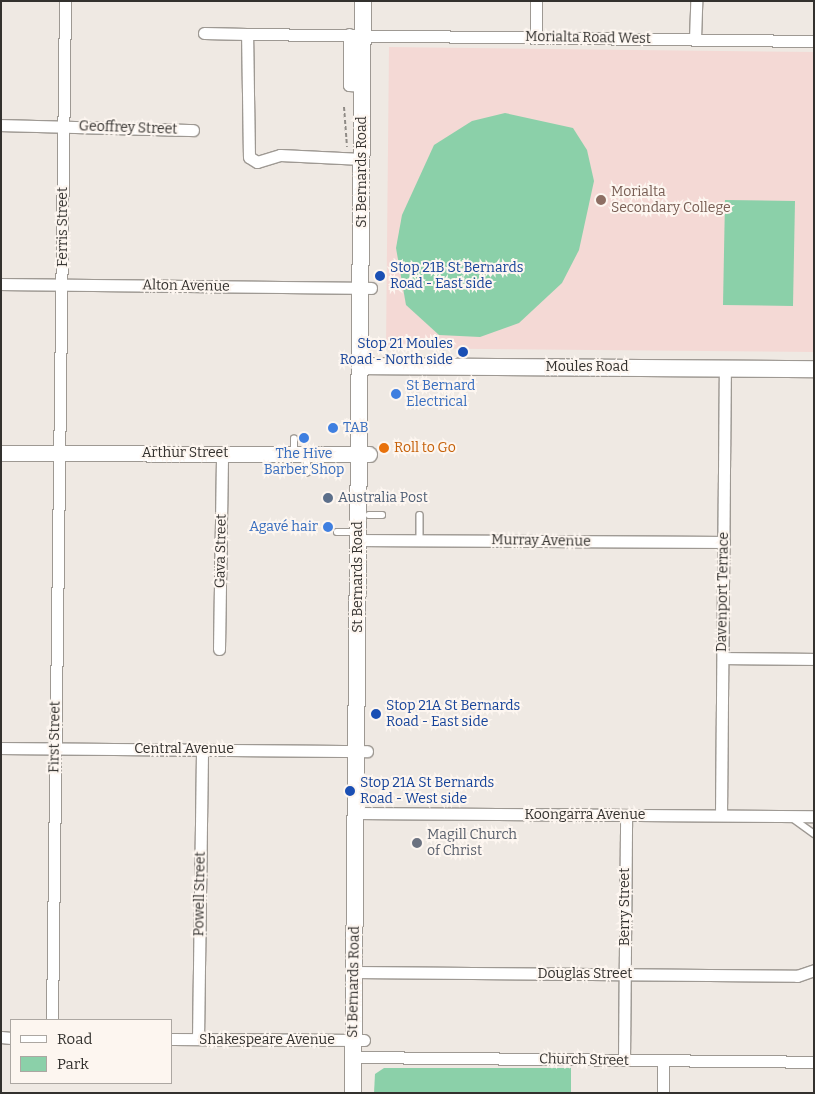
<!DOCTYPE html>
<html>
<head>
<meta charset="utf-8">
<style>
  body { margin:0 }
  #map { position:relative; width:815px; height:1094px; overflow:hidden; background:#efe9e3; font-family:Bitter,serif }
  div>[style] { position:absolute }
  .education>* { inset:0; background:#f4d9d5 }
  .green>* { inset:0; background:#8bd0a9 }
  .path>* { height:2px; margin-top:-1px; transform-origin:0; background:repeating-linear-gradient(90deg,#8f8b86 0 4px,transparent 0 6.5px) }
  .roads { filter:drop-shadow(1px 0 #9e9993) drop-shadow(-1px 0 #9e9993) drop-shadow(0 1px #9e9993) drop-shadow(0 -1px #9e9993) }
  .service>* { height:5.5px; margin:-2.75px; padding:0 2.75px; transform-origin:2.75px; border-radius:2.75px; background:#fff }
  .minor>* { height:11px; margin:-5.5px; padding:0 5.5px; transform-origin:5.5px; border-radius:5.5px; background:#fff }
  .tertiary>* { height:15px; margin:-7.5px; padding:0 7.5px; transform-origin:7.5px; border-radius:7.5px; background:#fff }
  .secondary>* { height:16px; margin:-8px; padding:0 8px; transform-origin:8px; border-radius:8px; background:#fff }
  .dots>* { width:14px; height:14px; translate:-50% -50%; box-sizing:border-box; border:2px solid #fdf6f0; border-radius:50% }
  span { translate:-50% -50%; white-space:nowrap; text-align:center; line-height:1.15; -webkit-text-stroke:4px #fdf6f0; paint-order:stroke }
  .street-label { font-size:14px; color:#33312e }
  .education-label { font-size:14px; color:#785e54 }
  .left { translate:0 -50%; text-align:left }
  .transit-label { font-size:14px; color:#164399 }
  .right { translate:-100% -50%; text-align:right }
  .shop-label { font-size:14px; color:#366cbe }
  .food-label { font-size:14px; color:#c56008 }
  .service-label { font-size:14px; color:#4e5e75 }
  .worship-label { font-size:14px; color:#5b616d }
  .frame { position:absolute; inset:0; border:2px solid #33312e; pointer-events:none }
  .legend { position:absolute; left:10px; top:1019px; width:162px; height:65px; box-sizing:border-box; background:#fdf6f0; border:1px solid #aca7a2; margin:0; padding:6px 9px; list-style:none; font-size:15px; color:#33312e }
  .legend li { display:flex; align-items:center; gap:10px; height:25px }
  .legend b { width:25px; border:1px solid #aca7a2 }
</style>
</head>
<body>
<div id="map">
  <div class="education">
    <div style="clip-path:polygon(389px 47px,814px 52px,814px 352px,386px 348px)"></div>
  </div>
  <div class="green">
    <div style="clip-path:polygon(505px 113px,573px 128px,587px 150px,594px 181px,579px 250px,562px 283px,519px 323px,480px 337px,439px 335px,406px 305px,396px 248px,402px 215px,434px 145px,472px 121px)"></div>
    <div style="clip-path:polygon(725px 200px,795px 201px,793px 306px,723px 305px)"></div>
    <div style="clip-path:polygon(384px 1068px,571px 1068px,571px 1093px,374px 1093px,375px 1074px)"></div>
  </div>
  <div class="path">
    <div style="left:344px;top:107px;width:40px;rotate:85.7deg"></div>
  </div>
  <div class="roads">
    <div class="service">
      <div style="left:294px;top:454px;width:15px;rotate:-90deg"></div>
      <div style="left:307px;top:473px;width:17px;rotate:-90deg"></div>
      <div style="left:369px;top:515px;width:13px"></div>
      <div style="left:420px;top:515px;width:26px;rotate:90deg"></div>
      <div style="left:337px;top:532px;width:20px"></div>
      <div style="left:791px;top:817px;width:29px;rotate:36deg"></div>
    </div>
    <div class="minor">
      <div style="left:536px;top:1px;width:36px;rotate:90deg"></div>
      <div style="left:204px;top:33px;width:43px;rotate:1.3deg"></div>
      <div style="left:349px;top:34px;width:51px;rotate:90deg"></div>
      <div style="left:349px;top:85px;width:14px;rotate:4deg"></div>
      <div style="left:695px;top:39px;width:38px;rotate:-88deg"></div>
      <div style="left:1px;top:125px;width:192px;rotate:1.5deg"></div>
      <div style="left:362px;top:159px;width:82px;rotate:-177.2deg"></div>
      <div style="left:280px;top:155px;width:24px;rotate:163deg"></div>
      <div style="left:257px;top:162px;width:9px;rotate:-148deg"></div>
      <div style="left:249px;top:157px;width:123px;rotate:-90.9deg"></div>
      <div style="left:247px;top:34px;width:567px;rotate:0.71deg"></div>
      <div style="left:1px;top:284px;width:370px;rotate:0.6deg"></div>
      <div style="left:359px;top:540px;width:365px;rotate:0.3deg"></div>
      <div style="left:219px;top:649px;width:196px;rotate:-89.1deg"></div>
      <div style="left:723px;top:658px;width:91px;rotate:0.6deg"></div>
      <div style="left:1px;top:748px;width:366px;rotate:0.5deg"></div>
      <div style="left:356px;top:813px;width:458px;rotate:0.4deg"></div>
      <div style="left:721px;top:815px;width:447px;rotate:-89.5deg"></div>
      <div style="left:354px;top:972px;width:443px;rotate:0.5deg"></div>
      <div style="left:797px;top:976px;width:18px;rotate:-19deg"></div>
      <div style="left:52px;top:1020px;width:1019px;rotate:-89.27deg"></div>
      <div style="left:1px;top:1037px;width:10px;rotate:6deg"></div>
      <div style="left:171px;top:1039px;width:193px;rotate:0.3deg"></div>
      <div style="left:198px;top:1039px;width:290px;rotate:-89.2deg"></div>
      <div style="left:355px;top:1057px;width:459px;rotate:0.6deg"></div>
      <div style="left:624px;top:1060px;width:245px;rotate:-89.5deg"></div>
      <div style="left:663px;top:1093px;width:32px;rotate:-90deg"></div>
    </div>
    <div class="tertiary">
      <div style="left:1px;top:453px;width:368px;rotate:0.2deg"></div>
    </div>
    <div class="secondary">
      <div style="left:360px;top:366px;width:454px;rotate:0.4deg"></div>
      <div style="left:353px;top:1093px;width:1092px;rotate:-89.48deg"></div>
    </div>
  </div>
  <div class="dots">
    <div style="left:601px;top:200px;background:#8d6e63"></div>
    <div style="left:380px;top:276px;background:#1a4fb4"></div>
    <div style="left:463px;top:352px;background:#1a4fb4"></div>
    <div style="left:396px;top:394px;background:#3f7fe0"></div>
    <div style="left:333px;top:428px;background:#3f7fe0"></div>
    <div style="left:304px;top:438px;background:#3f7fe0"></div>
    <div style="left:384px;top:448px;background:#e8710a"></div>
    <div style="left:328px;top:498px;background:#5c6f8a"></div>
    <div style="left:328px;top:527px;background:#3f7fe0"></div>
    <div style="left:376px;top:714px;background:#1a4fb4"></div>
    <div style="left:350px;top:791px;background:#1a4fb4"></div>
    <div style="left:417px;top:843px;background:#6b7280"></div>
  </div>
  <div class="street-label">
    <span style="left:588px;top:38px;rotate:1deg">Morialta Road West</span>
    <span style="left:128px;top:128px;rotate:2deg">Geoffrey Street</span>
    <span style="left:362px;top:172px;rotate:-90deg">St Bernards Road</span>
    <span style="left:63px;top:227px;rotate:-90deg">Ferris Street</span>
    <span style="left:186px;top:286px;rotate:1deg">Alton Avenue</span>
    <span style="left:587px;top:367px">Moules Road</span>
    <span style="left:185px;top:453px">Arthur Street</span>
    <span style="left:541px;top:541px;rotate:1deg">Murray Avenue</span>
    <span style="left:221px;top:551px;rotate:-89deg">Gava Street</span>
    <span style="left:358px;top:577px;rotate:-90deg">St Bernards Road</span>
    <span style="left:723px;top:592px;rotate:-89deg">Davenport Terrace</span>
    <span style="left:55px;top:737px;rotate:-89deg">First Street</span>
    <span style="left:184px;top:749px">Central Avenue</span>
    <span style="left:585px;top:815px">Koongarra Avenue</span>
    <span style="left:200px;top:894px;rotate:-89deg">Powell Street</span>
    <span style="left:625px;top:907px;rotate:-90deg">Berry Street</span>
    <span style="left:585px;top:974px">Douglas Street</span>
    <span style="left:354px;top:982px;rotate:-89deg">St Bernards Road</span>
    <span style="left:267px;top:1040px">Shakespeare Avenue</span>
    <span style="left:584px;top:1060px;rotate:1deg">Church Street</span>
  </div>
  <div class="education-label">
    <span class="left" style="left:611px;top:200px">Morialta<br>Secondary College</span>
  </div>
  <div class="transit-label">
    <span class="left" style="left:390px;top:276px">Stop 21B St Bernards<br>Road - East side</span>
    <span class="right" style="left:453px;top:352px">Stop 21 Moules<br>Road - North side</span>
    <span class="left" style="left:386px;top:714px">Stop 21A St Bernards<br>Road - East side</span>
    <span class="left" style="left:360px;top:791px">Stop 21A St Bernards<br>Road - West side</span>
  </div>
  <div class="shop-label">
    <span class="left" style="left:406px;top:394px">St Bernard<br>Electrical</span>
    <span class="left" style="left:343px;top:428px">TAB</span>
    <span style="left:304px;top:462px">The Hive<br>Barber Shop</span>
    <span class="right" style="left:318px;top:527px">Agavé hair</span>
  </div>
  <div class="food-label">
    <span class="left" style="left:394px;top:448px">Roll to Go</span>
  </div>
  <div class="service-label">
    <span class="left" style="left:338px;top:498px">Australia Post</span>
  </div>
  <div class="worship-label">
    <span class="left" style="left:427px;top:843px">Magill Church<br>of Christ</span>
  </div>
  <div class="frame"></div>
  <ul class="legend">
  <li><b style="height:6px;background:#fff"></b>Road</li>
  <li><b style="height:14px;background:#8bd0a9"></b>Park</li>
  </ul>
</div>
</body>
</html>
